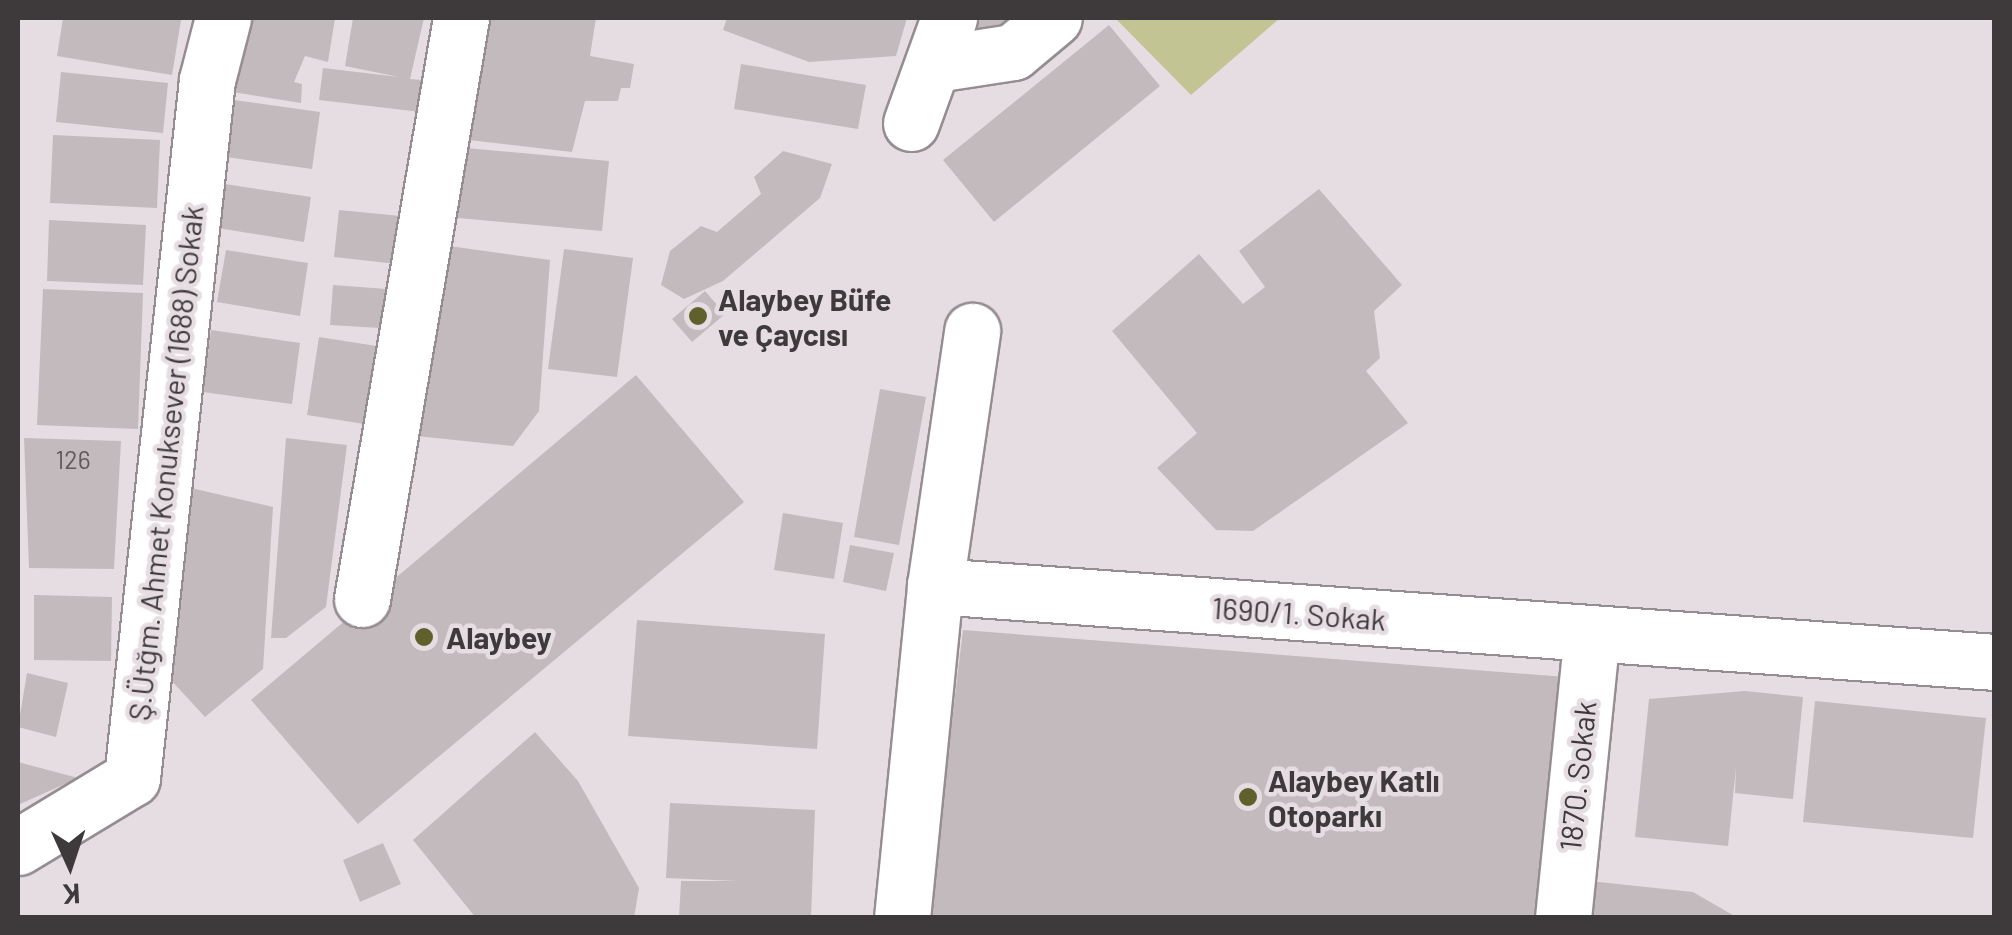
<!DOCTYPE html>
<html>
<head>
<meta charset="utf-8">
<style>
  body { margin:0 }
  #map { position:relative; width:2012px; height:935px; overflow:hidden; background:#e6dde2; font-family:Barlow,sans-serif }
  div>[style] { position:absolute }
  .green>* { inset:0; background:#c3c494 }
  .building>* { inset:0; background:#c3babe }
  .roads { filter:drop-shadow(2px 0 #958d91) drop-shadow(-2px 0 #958d91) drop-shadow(0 2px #958d91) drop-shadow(0 -2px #958d91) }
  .minor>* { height:55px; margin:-27.5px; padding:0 27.5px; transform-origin:27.5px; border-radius:27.5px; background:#fff }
  .dots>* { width:28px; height:28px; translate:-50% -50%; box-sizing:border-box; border:5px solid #e6dde2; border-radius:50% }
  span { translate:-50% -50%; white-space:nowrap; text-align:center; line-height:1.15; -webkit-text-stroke:9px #e6dde2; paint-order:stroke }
  .number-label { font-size:25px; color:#5f5a5c }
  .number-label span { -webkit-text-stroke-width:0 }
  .poi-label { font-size:30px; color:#3e3a3c; font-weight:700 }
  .left { translate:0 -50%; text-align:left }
  .street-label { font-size:30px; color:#3e3a3c }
  .frame { position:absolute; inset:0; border:20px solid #3e3a3c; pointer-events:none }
  .north { position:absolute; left:20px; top:815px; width:100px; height:100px; -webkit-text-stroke:8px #e6dde2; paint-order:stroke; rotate:177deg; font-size:28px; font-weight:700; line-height:40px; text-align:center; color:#3e3a3c }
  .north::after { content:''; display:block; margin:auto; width:35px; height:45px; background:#3e3a3c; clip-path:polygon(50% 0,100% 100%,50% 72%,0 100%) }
</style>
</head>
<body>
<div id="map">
  <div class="green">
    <div style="clip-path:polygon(1115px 18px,1280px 18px,1191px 95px)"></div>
  </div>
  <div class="building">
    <div style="clip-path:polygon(63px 18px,181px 20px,172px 75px,57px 56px)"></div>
    <div style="clip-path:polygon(249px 18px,335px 18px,328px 62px,305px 56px,294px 82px,302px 84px,301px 103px,226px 91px,239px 69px)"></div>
    <div style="clip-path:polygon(353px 18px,424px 18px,410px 79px,432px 81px,429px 113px,319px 100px,323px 68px,399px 77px,345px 66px)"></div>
    <div style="clip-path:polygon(480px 18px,596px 18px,590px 56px,634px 64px,630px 88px,621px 88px,618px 101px,585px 101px,572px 152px,460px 139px)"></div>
    <div style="clip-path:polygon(727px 18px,907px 18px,896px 56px,809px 62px,723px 30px)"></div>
    <div style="clip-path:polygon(963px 18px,1011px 18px,970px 45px)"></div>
    <div style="clip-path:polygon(1109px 25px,1160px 86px,994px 222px,943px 160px)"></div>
    <div style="clip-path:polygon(741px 64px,866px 85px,858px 129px,734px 109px)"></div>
    <div style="clip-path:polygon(61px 72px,168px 83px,163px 133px,56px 122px)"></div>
    <div style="clip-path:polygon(234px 100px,320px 112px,312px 169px,226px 157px)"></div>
    <div style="clip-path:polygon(53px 135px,160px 140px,157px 208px,50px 203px)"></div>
    <div style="clip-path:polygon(455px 147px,609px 161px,602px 231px,448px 217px)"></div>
    <div style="clip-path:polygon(783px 151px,832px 164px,820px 198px,723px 281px,684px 299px,661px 285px,670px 251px,701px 226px,717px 232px,761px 194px,754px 177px)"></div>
    <div style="clip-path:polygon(225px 184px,311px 197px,304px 242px,218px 228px)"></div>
    <div style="clip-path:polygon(1319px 189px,1402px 285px,1374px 311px,1380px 358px,1366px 371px,1408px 423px,1253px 531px,1216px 530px,1157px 468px,1197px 433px,1112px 331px,1199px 254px,1243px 304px,1265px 287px,1239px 251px)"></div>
    <div style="clip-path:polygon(339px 210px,411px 217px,406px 265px,334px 257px)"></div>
    <div style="clip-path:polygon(49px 220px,146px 225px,143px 285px,47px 281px)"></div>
    <div style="clip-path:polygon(442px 245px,550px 260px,539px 411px,513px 446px,407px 435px)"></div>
    <div style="clip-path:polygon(564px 249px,633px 258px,617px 377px,548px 369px)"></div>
    <div style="clip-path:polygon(226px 250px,308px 263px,300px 316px,217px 302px)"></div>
    <div style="clip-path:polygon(333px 285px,400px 290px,397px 329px,330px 325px)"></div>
    <div style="clip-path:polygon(43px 289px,143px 293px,138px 429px,37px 425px)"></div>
    <div style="clip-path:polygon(705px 291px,725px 314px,692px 342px,672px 319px)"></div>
    <div style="clip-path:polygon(211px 330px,300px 343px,292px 404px,203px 392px)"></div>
    <div style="clip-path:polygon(319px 337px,389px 348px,377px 426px,307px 415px)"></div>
    <div style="clip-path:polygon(636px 375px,744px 502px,358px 824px,251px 700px)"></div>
    <div style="clip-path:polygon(880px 389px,926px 397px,899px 545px,854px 537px)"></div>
    <div style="clip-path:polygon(24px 438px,121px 441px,114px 569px,29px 568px)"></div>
    <div style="clip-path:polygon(286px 438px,347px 445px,326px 607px,286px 638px,271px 638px)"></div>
    <div style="clip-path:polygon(178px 485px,273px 507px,263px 669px,205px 717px,170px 679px)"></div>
    <div style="clip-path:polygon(783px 513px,843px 523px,834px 579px,774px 570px)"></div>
    <div style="clip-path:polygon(850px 545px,894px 553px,886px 591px,843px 582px)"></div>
    <div style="clip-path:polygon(34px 595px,112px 597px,111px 661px,34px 660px)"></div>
    <div style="clip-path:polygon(637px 620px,825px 634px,817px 749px,628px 736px)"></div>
    <div style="clip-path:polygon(963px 630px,1566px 677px,1540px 918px,928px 918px)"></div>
    <div style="clip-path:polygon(27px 673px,68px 683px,56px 737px,18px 727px)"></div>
    <div style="clip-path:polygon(1745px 691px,1803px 697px,1793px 799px,1735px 793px,1736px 767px,1728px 846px,1635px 837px,1649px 699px)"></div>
    <div style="clip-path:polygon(1815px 701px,1986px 718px,1973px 838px,1803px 822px)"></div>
    <div style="clip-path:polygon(535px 732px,578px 781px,639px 888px,634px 918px,476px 918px,413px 840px)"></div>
    <div style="clip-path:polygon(18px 762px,78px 778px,18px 805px)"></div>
    <div style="clip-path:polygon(670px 803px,815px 810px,811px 918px,679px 918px,681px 881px,737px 881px,666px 878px)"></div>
    <div style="clip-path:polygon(383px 843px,401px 884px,360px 902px,343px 860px)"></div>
    <div style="clip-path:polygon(1571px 879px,1693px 892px,1738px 918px,1569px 918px)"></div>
  </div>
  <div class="roads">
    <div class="minor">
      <div style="left:935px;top:64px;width:79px;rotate:-8.7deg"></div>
      <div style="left:1013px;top:52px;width:53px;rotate:-39.7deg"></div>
      <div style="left:911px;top:123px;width:112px;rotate:-70.1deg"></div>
      <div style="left:935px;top:586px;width:258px;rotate:-81.7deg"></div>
      <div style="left:362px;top:599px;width:589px;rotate:-80.33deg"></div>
      <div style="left:18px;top:847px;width:133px;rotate:-31.2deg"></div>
      <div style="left:132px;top:778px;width:702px;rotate:-83.87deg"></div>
      <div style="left:207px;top:80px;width:64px;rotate:-75.5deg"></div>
      <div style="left:902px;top:918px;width:334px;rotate:-84.3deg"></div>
      <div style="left:935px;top:586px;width:1062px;rotate:4.1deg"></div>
      <div style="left:1563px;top:918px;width:285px;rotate:-84.2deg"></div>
    </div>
  </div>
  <div class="dots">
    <div style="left:698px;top:316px;background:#60602d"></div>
    <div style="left:424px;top:637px;background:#60602d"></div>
    <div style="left:1248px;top:797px;background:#60602d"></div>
  </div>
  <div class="number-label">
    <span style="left:73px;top:459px">126</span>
  </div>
  <div class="poi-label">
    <span class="left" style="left:718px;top:316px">Alaybey Büfe<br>ve Çaycısı</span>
    <span class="left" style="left:446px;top:637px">Alaybey</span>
    <span class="left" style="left:1268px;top:797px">Alaybey Katlı<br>Otoparkı</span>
  </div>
  <div class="street-label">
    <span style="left:165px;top:463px;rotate:-84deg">Ş.Ütğm. Ahmet Konuksever (1688) Sokak</span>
    <span style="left:1299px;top:613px;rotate:4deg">1690/1. Sokak</span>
    <span style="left:1577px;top:776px;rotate:-84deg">1870. Sokak</span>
  </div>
  <div class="frame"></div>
  <div class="north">K</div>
</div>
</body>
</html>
